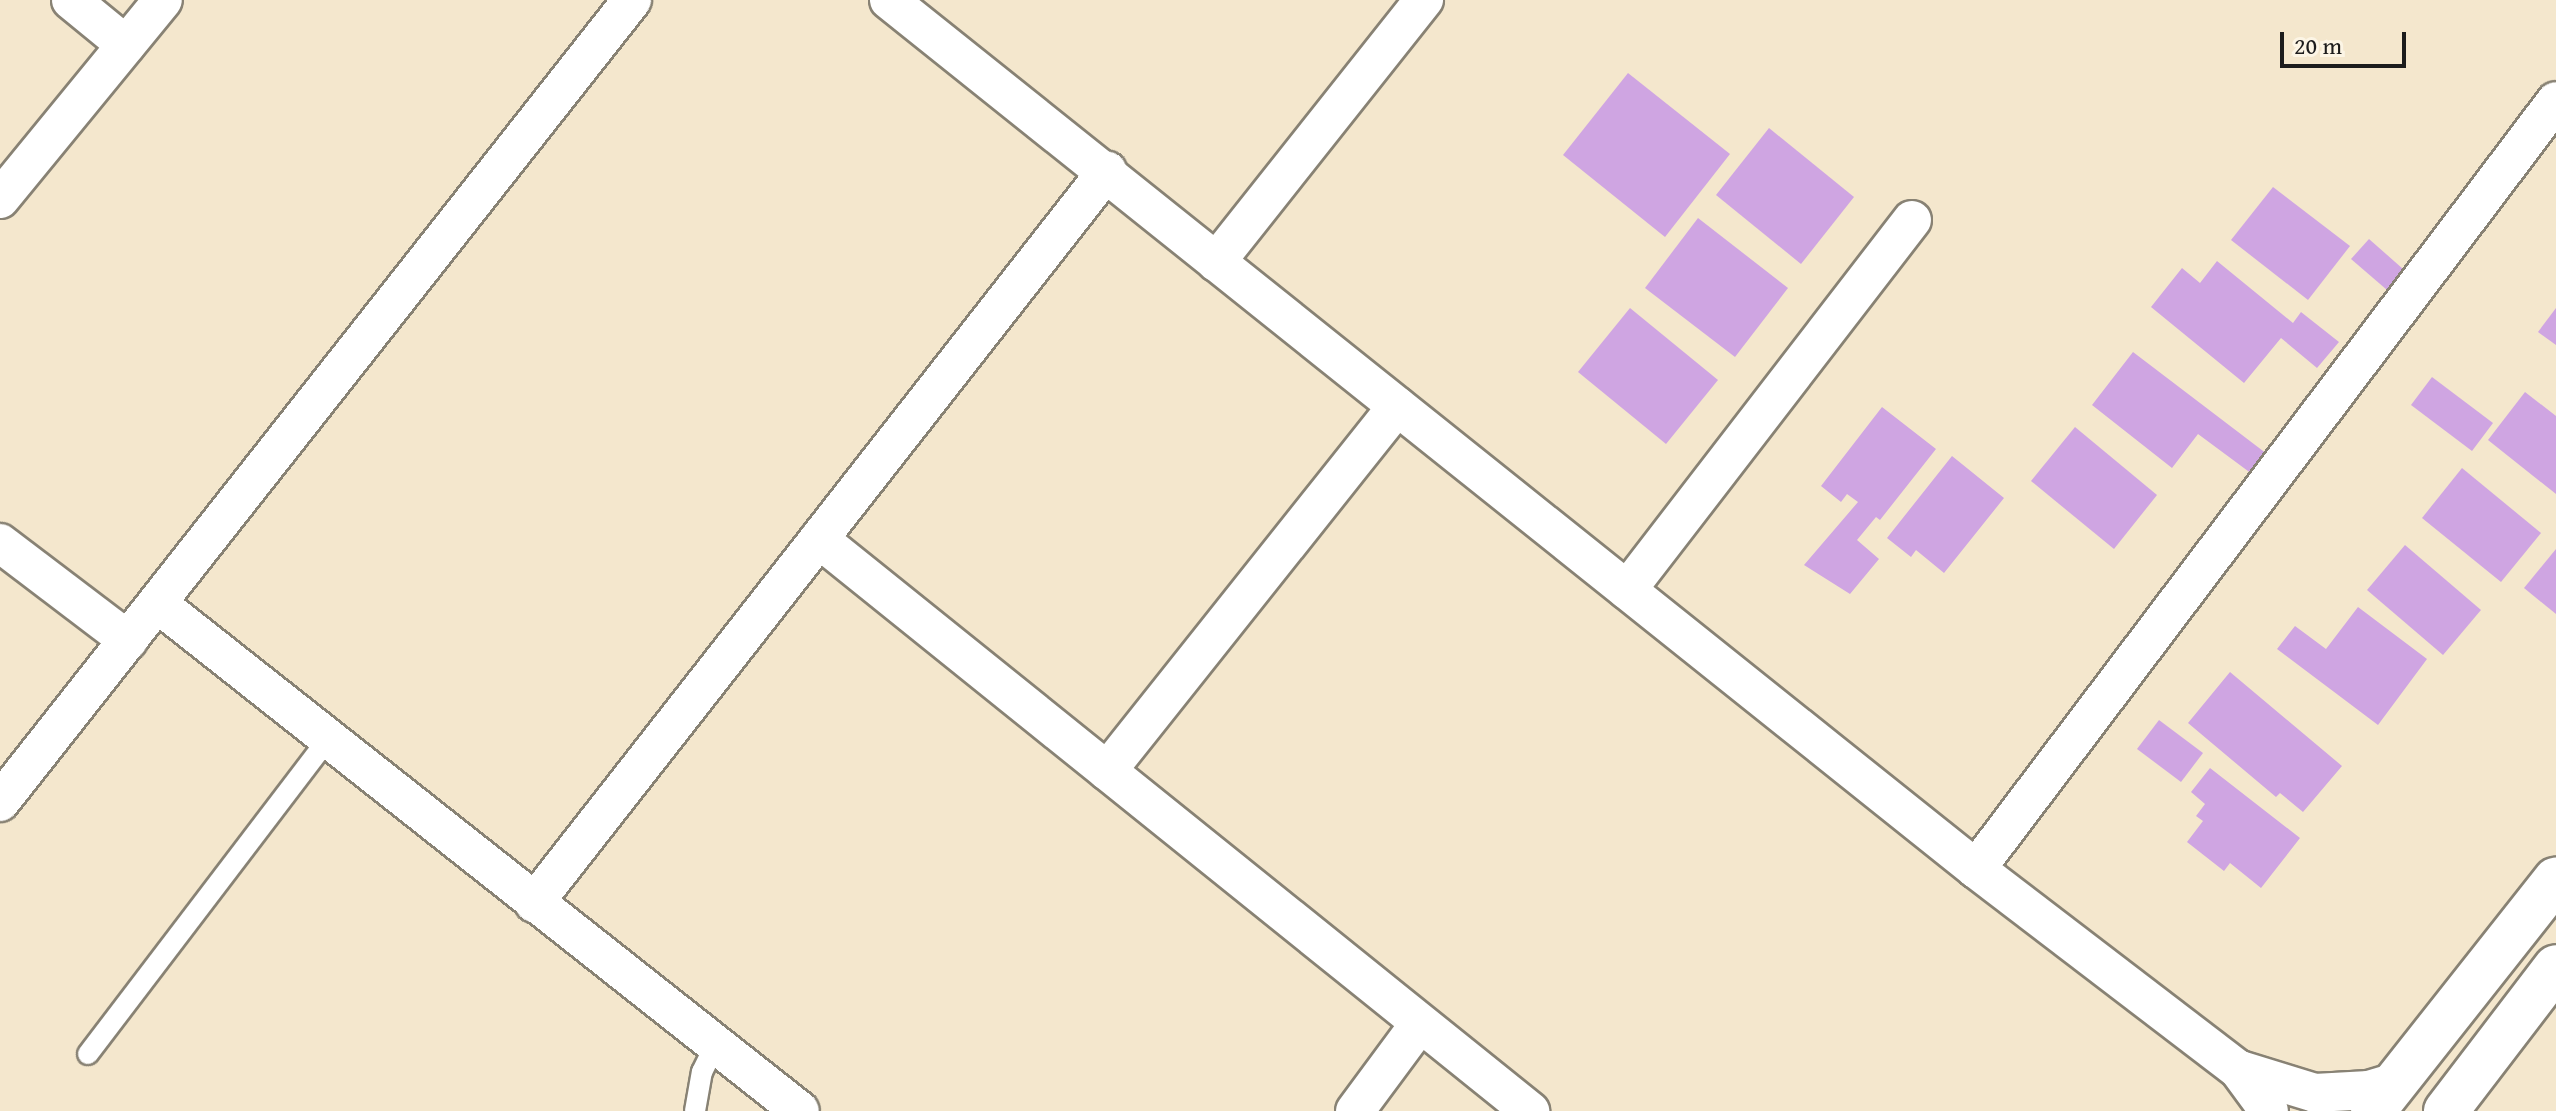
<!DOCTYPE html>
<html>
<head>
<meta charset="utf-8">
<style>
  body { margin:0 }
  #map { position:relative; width:2556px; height:1111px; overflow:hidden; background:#f4e7cd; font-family:"Gentium Book Plus",serif }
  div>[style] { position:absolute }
  .building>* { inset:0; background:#cfa5e2 }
  .roads { filter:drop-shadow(2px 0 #888274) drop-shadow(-2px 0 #888274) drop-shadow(0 2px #888274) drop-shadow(0 -2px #888274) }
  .lane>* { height:20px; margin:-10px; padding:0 10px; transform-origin:10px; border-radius:10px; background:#fff }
  .street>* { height:38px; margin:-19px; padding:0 19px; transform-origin:19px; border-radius:19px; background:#fff }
  .secondary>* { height:44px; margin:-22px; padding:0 22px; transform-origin:22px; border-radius:22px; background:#fff }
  span { translate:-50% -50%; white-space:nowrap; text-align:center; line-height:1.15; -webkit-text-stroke:6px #fcf5e5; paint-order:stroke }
  .scale { position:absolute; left:2280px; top:32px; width:126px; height:36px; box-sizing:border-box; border:4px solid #1c1c1c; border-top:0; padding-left:10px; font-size:24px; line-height:28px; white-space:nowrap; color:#1c1c1c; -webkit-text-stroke:6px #fcf5e5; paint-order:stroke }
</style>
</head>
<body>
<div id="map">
  <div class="building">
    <div style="clip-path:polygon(1628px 73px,1730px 154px,1665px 237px,1563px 155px)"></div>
    <div style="clip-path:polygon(1769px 128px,1854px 197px,1801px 264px,1716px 195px)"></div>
    <div style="clip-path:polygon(2273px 187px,2350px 246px,2308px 300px,2231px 240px)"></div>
    <div style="clip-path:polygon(1698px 218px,1788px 288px,1735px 357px,1645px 288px)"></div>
    <div style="clip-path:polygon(2369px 239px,2411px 276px,2394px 296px,2351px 259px)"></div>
    <div style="clip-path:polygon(2217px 261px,2293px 323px,2301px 312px,2339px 342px,2317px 368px,2281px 338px,2244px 383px,2151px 307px,2182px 268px,2200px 283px)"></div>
    <div style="clip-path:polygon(1630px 308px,1718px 380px,1666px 444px,1578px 372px)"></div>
    <div style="clip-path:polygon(2556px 308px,2556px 345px,2538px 332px)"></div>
    <div style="clip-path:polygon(2133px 352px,2267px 454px,2252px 474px,2198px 434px,2172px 468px,2092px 405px)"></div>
    <div style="clip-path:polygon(2432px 377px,2493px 423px,2472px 451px,2411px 405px)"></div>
    <div style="clip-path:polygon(2525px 392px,2556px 416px,2556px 494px,2488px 440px)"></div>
    <div style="clip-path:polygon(1882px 407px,1936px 449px,1880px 520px,1876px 517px,1857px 540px,1879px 559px,1850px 594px,1804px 565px,1858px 502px,1847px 494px,1841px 502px,1821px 486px)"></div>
    <div style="clip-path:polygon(2075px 427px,2157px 495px,2114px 549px,2031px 481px)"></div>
    <div style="clip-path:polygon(1952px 456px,2004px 498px,1944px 573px,1916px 550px,1911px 557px,1887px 538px)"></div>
    <div style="clip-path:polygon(2462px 468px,2541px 533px,2501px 582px,2422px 518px)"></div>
    <div style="clip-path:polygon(2405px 545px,2481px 610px,2443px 655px,2367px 590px)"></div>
    <div style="clip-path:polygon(2556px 549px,2556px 614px,2524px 588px)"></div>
    <div style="clip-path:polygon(2358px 607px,2427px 659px,2378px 725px,2277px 649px,2295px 626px,2326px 649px)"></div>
    <div style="clip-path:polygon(2230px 672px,2342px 766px,2303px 812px,2280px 793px,2276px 797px,2188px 723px)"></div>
    <div style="clip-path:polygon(2159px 720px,2203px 753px,2181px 782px,2137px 749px)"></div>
    <div style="clip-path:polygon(2210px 768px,2300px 838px,2261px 888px,2230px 863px,2224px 871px,2187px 842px,2203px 821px,2196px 816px,2205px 804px,2191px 792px)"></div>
  </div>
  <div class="roads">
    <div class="lane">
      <div style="left:88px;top:1054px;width:396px;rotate:-52.7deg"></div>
      <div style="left:695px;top:1111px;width:40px;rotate:-80deg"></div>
      <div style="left:702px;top:1072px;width:30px;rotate:-64deg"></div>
    </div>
    <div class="street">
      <div style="left:71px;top:0;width:71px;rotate:39.3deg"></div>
      <div style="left:889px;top:0;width:1392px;rotate:38.64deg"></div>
      <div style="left:1976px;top:869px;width:330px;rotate:37.4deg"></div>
      <div style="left:2238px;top:1069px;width:52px;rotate:53.6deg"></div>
      <div style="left:0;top:199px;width:257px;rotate:-50.7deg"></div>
      <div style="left:1216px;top:262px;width:335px;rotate:-51.6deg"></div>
      <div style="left:819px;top:539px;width:913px;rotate:38.82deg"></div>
      <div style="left:0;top:543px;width:161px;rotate:37.2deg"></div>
      <div style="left:1627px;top:590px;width:467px;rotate:-52.4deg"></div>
      <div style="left:157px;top:603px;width:819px;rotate:38.31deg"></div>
      <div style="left:1107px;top:771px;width:466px;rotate:-51.5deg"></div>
      <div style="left:0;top:802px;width:1021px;rotate:-51.76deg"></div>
      <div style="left:1976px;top:869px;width:962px;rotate:-52.94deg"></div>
      <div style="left:534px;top:903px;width:930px;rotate:-51.95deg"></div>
      <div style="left:2240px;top:1070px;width:78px;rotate:17deg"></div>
      <div style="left:2315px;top:1093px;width:54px;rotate:-3.2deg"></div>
      <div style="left:2369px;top:1090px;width:28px;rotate:-17deg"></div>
      <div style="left:1355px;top:1111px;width:109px;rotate:-53.5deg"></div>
    </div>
    <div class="secondary">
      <div style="left:2373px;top:1111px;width:295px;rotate:-51.7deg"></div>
      <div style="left:2446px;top:1111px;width:181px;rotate:-52.6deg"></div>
    </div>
  </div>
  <div class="scale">20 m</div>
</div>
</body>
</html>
